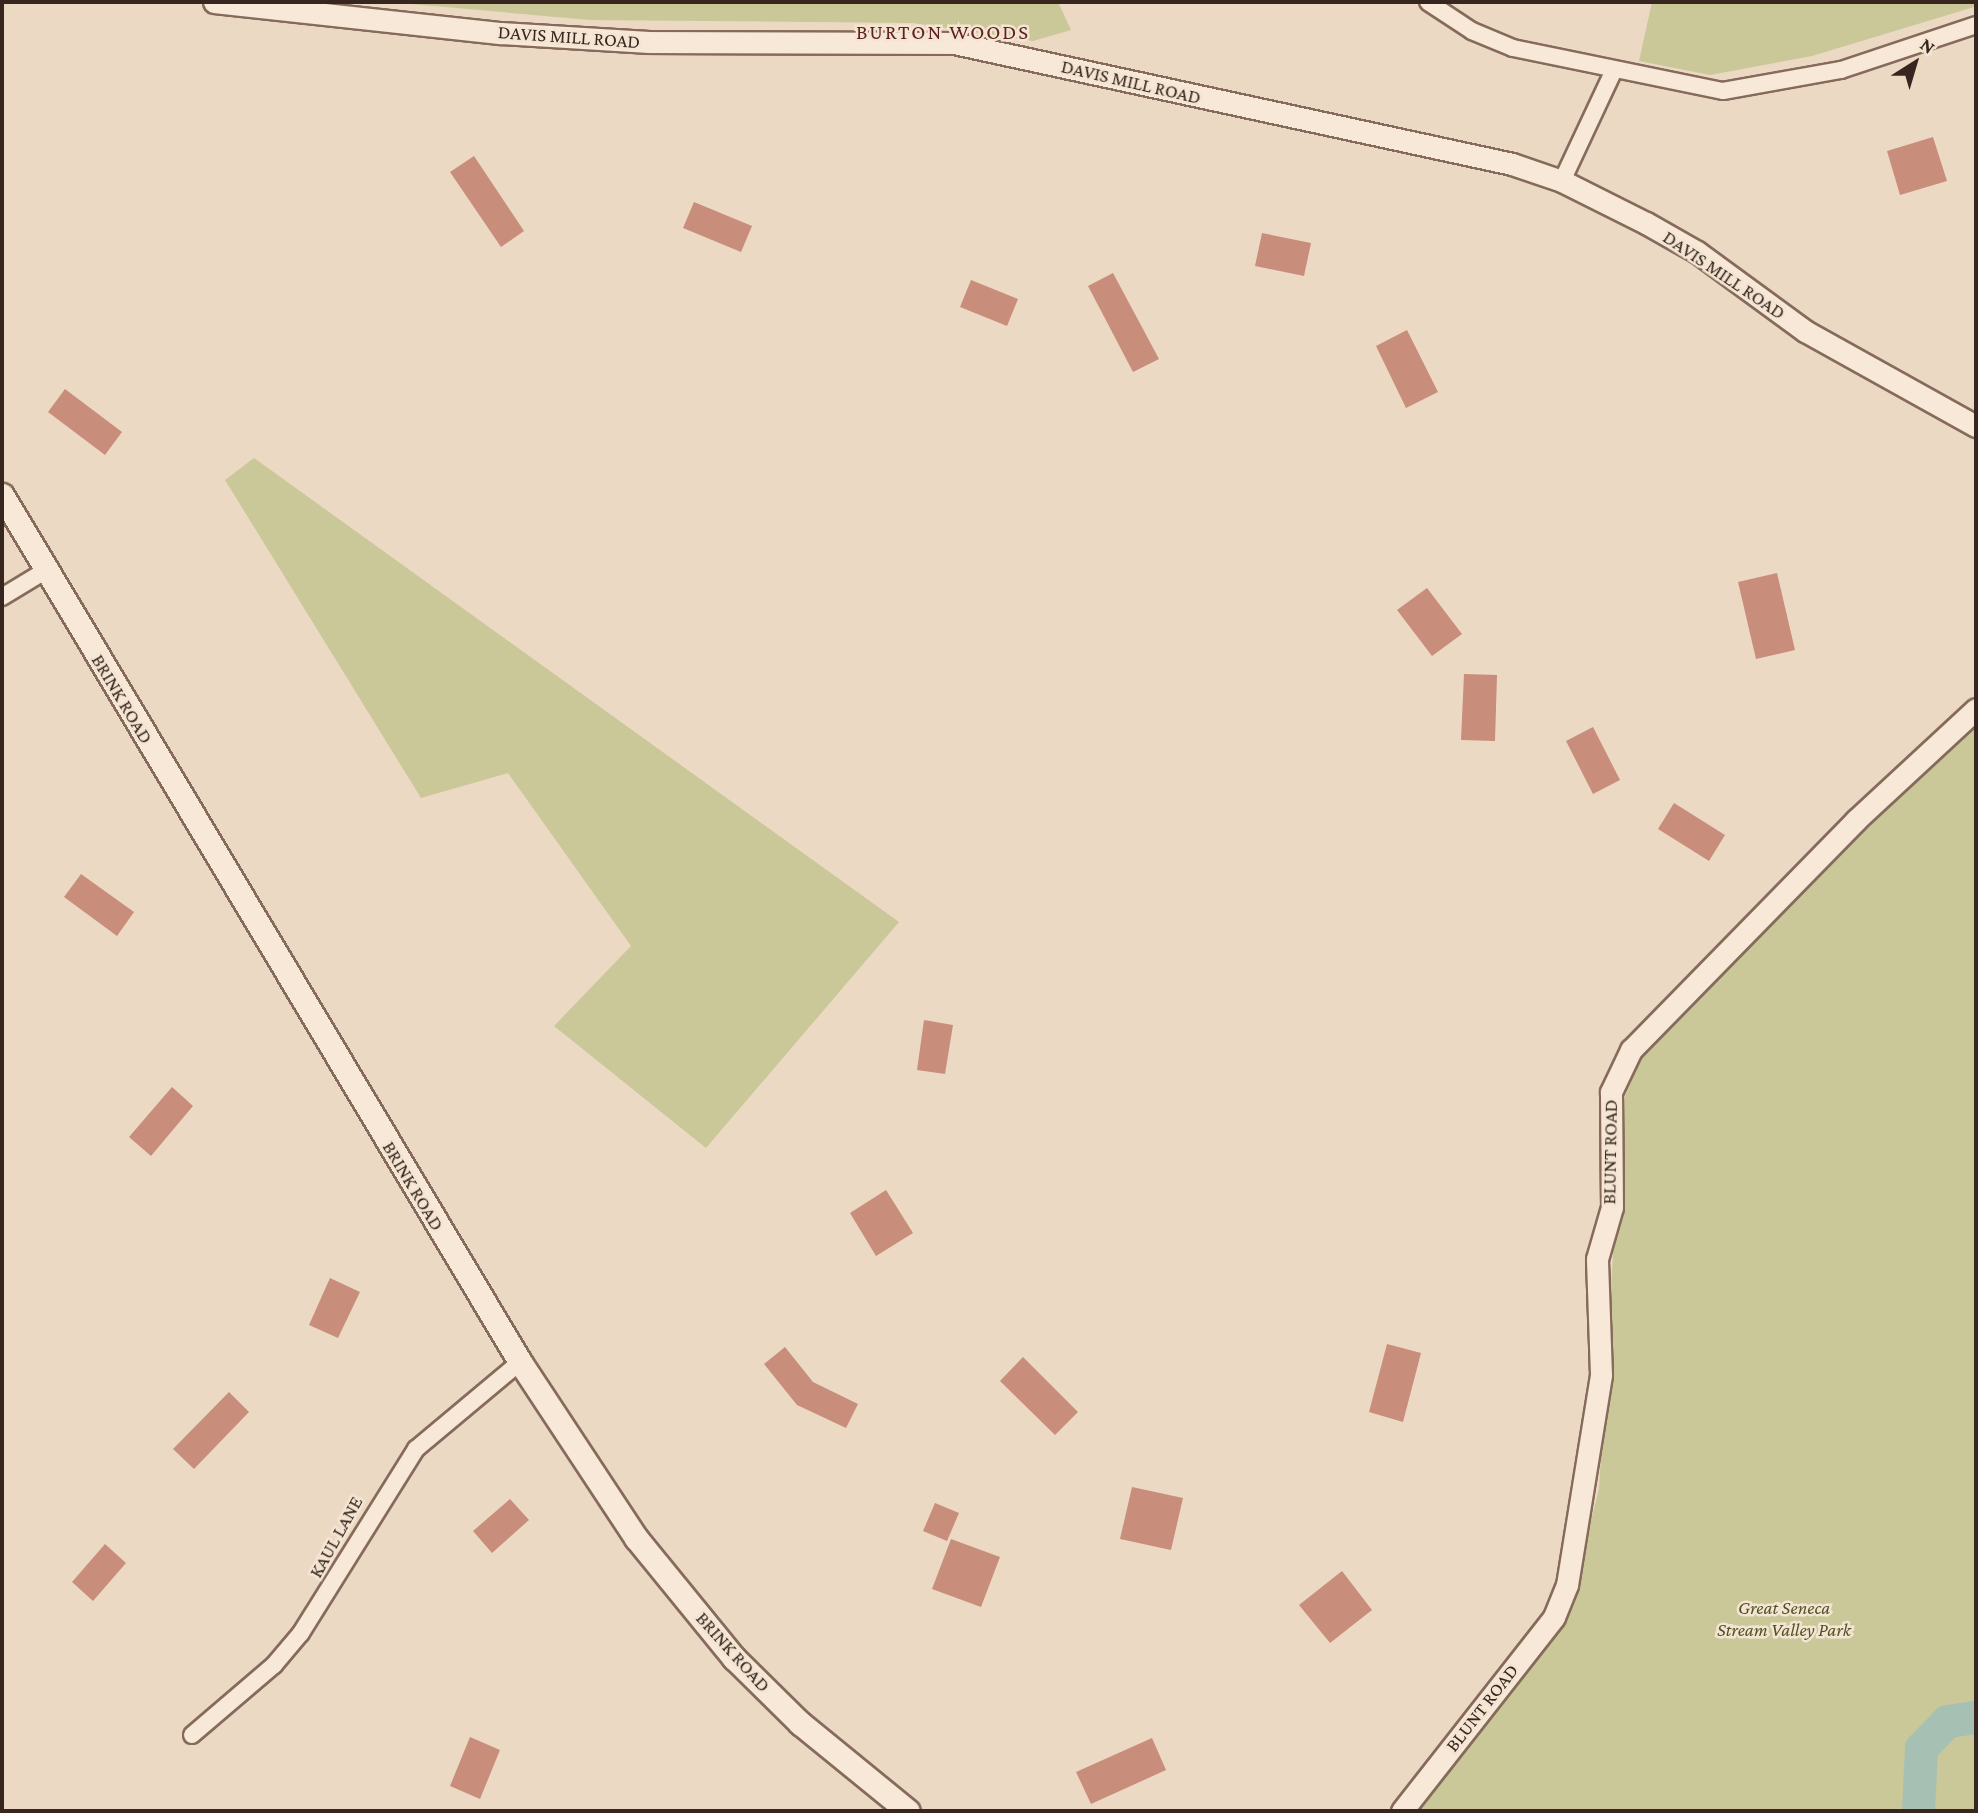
<!DOCTYPE html>
<html>
<head>
<meta charset="utf-8">
<style>
  body { margin:0 }
  #map { position:relative; width:1978px; height:1813px; overflow:hidden; background:#ecd9c4; font-family:"Crimson Pro",serif }
  div>[style] { position:absolute }
  .green>* { inset:0; background:#cac798 }
  .river>* { height:33px; margin:-16.5px; padding:0 16.5px; transform-origin:16.5px; border-radius:16.5px; background:#a6c0b3 }
  .building>* { inset:0; background:#c98d7b }
  .roads { filter:drop-shadow(2px 0 #866a5b) drop-shadow(-2px 0 #866a5b) drop-shadow(0 2px #866a5b) drop-shadow(0 -2px #866a5b) }
  .minor>* { height:16px; margin:-8px; padding:0 8px; transform-origin:8px; border-radius:8px; background:#f7e8d7 }
  .tertiary>* { height:21px; margin:-10.5px; padding:0 10.5px; transform-origin:10.5px; border-radius:10.5px; background:#f7e8d7 }
  .secondary>* { height:23px; margin:-11.5px; padding:0 11.5px; transform-origin:11.5px; border-radius:11.5px; background:#f7e8d7 }
  span { translate:-50% -50%; white-space:nowrap; text-align:center; line-height:1.15; -webkit-text-stroke:5px #f4e5d3; paint-order:stroke }
  .street-label { font-size:19px; color:#37261f }
  .park-label { font-size:19px; color:#505326; font-style:italic }
  .neighbourhood-label { font-size:21px; color:#622120; letter-spacing:2px }
  .frame { position:absolute; inset:0; border:4px solid #37261f; pointer-events:none }
  .north { position:absolute; left:1880px; top:28px; width:70px; height:70px; -webkit-text-stroke:5px #f4e5d3; paint-order:stroke; rotate:37deg; font-size:19px; font-weight:700; line-height:28px; text-align:center; color:#37261f }
  .north::after { content:''; display:block; margin:auto; width:24px; height:32px; background:#37261f; clip-path:polygon(50% 0,100% 100%,50% 72%,0 100%) }
</style>
</head>
<body>
<div id="map">
  <div class="green">
    <div style="clip-path:polygon(389px 2px,1058px 2px,1071px 30px,1033px 41px,913px 23px,590px 20px)"></div>
    <div style="clip-path:polygon(1652px 2px,1975px 2px,1974px 7px,1812px 56px,1710px 75px,1639px 61px)"></div>
    <div style="clip-path:polygon(254px 458px,899px 922px,706px 1148px,554px 1026px,631px 946px,508px 773px,421px 798px,225px 480px)"></div>
    <div style="clip-path:polygon(1976px 718px,1976px 1811px,1412px 1811px,1567px 1614px,1599px 1489px,1622px 1104px,1642px 1055px,1779px 903px)"></div>
  </div>
  <div class="river">
    <div style="left:1918px;top:1811px;width:63px;rotate:-87.3deg"></div>
    <div style="left:1921px;top:1748px;width:37px;rotate:-46deg"></div>
    <div style="left:1947px;top:1721px;width:29px;rotate:-8deg"></div>
  </div>
  <div class="building">
    <div style="clip-path:polygon(1933px 137px,1947px 181px,1900px 195px,1887px 151px)"></div>
    <div style="clip-path:polygon(474px 156px,524px 231px,501px 247px,450px 172px)"></div>
    <div style="clip-path:polygon(694px 202px,752px 226px,741px 252px,683px 228px)"></div>
    <div style="clip-path:polygon(1262px 233px,1311px 243px,1304px 276px,1255px 266px)"></div>
    <div style="clip-path:polygon(1113px 273px,1159px 359px,1133px 372px,1088px 286px)"></div>
    <div style="clip-path:polygon(971px 280px,1018px 299px,1007px 326px,960px 307px)"></div>
    <div style="clip-path:polygon(1407px 330px,1438px 392px,1406px 408px,1376px 346px)"></div>
    <div style="clip-path:polygon(65px 389px,122px 432px,105px 455px,48px 412px)"></div>
    <div style="clip-path:polygon(1777px 573px,1795px 650px,1756px 659px,1738px 582px)"></div>
    <div style="clip-path:polygon(1427px 588px,1462px 634px,1432px 656px,1397px 610px)"></div>
    <div style="clip-path:polygon(1464px 674px,1497px 675px,1495px 741px,1461px 740px)"></div>
    <div style="clip-path:polygon(1593px 727px,1620px 780px,1593px 794px,1566px 741px)"></div>
    <div style="clip-path:polygon(1674px 803px,1725px 835px,1709px 861px,1658px 829px)"></div>
    <div style="clip-path:polygon(81px 874px,134px 912px,117px 936px,64px 897px)"></div>
    <div style="clip-path:polygon(924px 1020px,953px 1025px,945px 1074px,917px 1070px)"></div>
    <div style="clip-path:polygon(172px 1087px,193px 1106px,151px 1156px,129px 1137px)"></div>
    <div style="clip-path:polygon(886px 1190px,913px 1233px,876px 1256px,850px 1213px)"></div>
    <div style="clip-path:polygon(330px 1278px,360px 1292px,338px 1338px,309px 1325px)"></div>
    <div style="clip-path:polygon(1387px 1344px,1421px 1353px,1403px 1422px,1369px 1412px)"></div>
    <div style="clip-path:polygon(785px 1347px,813px 1382px,858px 1404px,846px 1428px,797px 1405px,764px 1364px)"></div>
    <div style="clip-path:polygon(1023px 1357px,1078px 1412px,1055px 1435px,1000px 1381px)"></div>
    <div style="clip-path:polygon(229px 1392px,249px 1412px,194px 1469px,173px 1449px)"></div>
    <div style="clip-path:polygon(1132px 1487px,1183px 1498px,1171px 1550px,1120px 1539px)"></div>
    <div style="clip-path:polygon(510px 1499px,529px 1520px,492px 1553px,473px 1531px)"></div>
    <div style="clip-path:polygon(935px 1503px,959px 1513px,947px 1541px,923px 1531px)"></div>
    <div style="clip-path:polygon(951px 1539px,1000px 1557px,981px 1607px,932px 1589px)"></div>
    <div style="clip-path:polygon(105px 1544px,126px 1563px,93px 1601px,72px 1582px)"></div>
    <div style="clip-path:polygon(1342px 1571px,1372px 1610px,1330px 1643px,1299px 1605px)"></div>
    <div style="clip-path:polygon(470px 1737px,500px 1750px,480px 1799px,450px 1786px)"></div>
    <div style="clip-path:polygon(1152px 1738px,1166px 1770px,1091px 1804px,1076px 1772px)"></div>
  </div>
  <div class="roads">
    <div class="minor">
      <div style="left:1428px;top:2px;width:53px;rotate:33.4deg"></div>
      <div style="left:1472px;top:31px;width:44px;rotate:22.5deg"></div>
      <div style="left:1513px;top:48px;width:214px;rotate:11.6deg"></div>
      <div style="left:1723px;top:91px;width:120px;rotate:-10.1deg"></div>
      <div style="left:1841px;top:70px;width:142px;rotate:-18.4deg"></div>
      <div style="left:1562px;top:181px;width:120px;rotate:-64.9deg"></div>
      <div style="left:2px;top:597px;width:50px;rotate:-31.2deg"></div>
      <div style="left:192px;top:1735px;width:108px;rotate:-40.5deg"></div>
      <div style="left:274px;top:1665px;width:42px;rotate:-49.8deg"></div>
      <div style="left:301px;top:1633px;width:217px;rotate:-58deg"></div>
      <div style="left:416px;top:1449px;width:136px;rotate:-39.9deg"></div>
    </div>
    <div class="tertiary">
      <div style="left:214px;top:2px;width:289px;rotate:6.2deg"></div>
      <div style="left:501px;top:33px;width:148px;rotate:3.5deg"></div>
      <div style="left:649px;top:42px;width:305px;rotate:0.2deg"></div>
      <div style="left:954px;top:43px;width:571px;rotate:12.23deg"></div>
      <div style="left:1512px;top:164px;width:53px;rotate:18.8deg"></div>
      <div style="left:1562px;top:181px;width:94px;rotate:26.6deg"></div>
      <div style="left:1646px;top:223px;width:59px;rotate:29.6deg"></div>
      <div style="left:1697px;top:252px;width:134px;rotate:36.2deg"></div>
      <div style="left:1805px;top:331px;width:196px;rotate:29.1deg"></div>
      <div style="left:1402px;top:1811px;width:246px;rotate:-51.9deg"></div>
      <div style="left:1554px;top:1617px;width:35px;rotate:-68deg"></div>
      <div style="left:1567px;top:1585px;width:213px;rotate:-80.8deg"></div>
      <div style="left:1601px;top:1375px;width:116px;rotate:-92deg"></div>
      <div style="left:1597px;top:1259px;width:54px;rotate:-73.9deg"></div>
      <div style="left:1612px;top:1207px;width:115px;rotate:-90.5deg"></div>
      <div style="left:1611px;top:1092px;width:47px;rotate:-64.5deg"></div>
      <div style="left:1631px;top:1050px;width:322px;rotate:-45.6deg"></div>
      <div style="left:1856px;top:820px;width:163px;rotate:-42.8deg"></div>
    </div>
    <div class="secondary">
      <div style="left:2px;top:495px;width:1010px;rotate:59.14deg"></div>
      <div style="left:520px;top:1362px;width:211px;rotate:56.6deg"></div>
      <div style="left:636px;top:1538px;width:155px;rotate:50.8deg"></div>
      <div style="left:734px;top:1658px;width:93px;rotate:44.6deg"></div>
      <div style="left:800px;top:1723px;width:139px;rotate:39.2deg"></div>
    </div>
  </div>
  <div class="street-label">
    <span style="left:569px;top:37px;rotate:4deg">DAVIS MILL ROAD</span>
    <span style="left:1131px;top:82px;rotate:13deg">DAVIS MILL ROAD</span>
    <span style="left:1724px;top:275px;rotate:34deg">DAVIS MILL ROAD</span>
    <span style="left:122px;top:699px;rotate:59deg">BRINK ROAD</span>
    <span style="left:1610px;top:1152px;rotate:-89deg">BLUNT ROAD</span>
    <span style="left:413px;top:1186px;rotate:59deg">BRINK ROAD</span>
    <span style="left:336px;top:1537px;rotate:-61deg">KAUL LANE</span>
    <span style="left:733px;top:1652px;rotate:48deg">BRINK ROAD</span>
    <span style="left:1482px;top:1708px;rotate:-52deg">BLUNT ROAD</span>
  </div>
  <div class="park-label">
    <span style="left:1784px;top:1619px">Great Seneca<br>Stream Valley Park</span>
  </div>
  <div class="neighbourhood-label">
    <span style="left:943px;top:32px">BURTON WOODS</span>
  </div>
  <div class="frame"></div>
  <div class="north">N</div>
</div>
</body>
</html>
